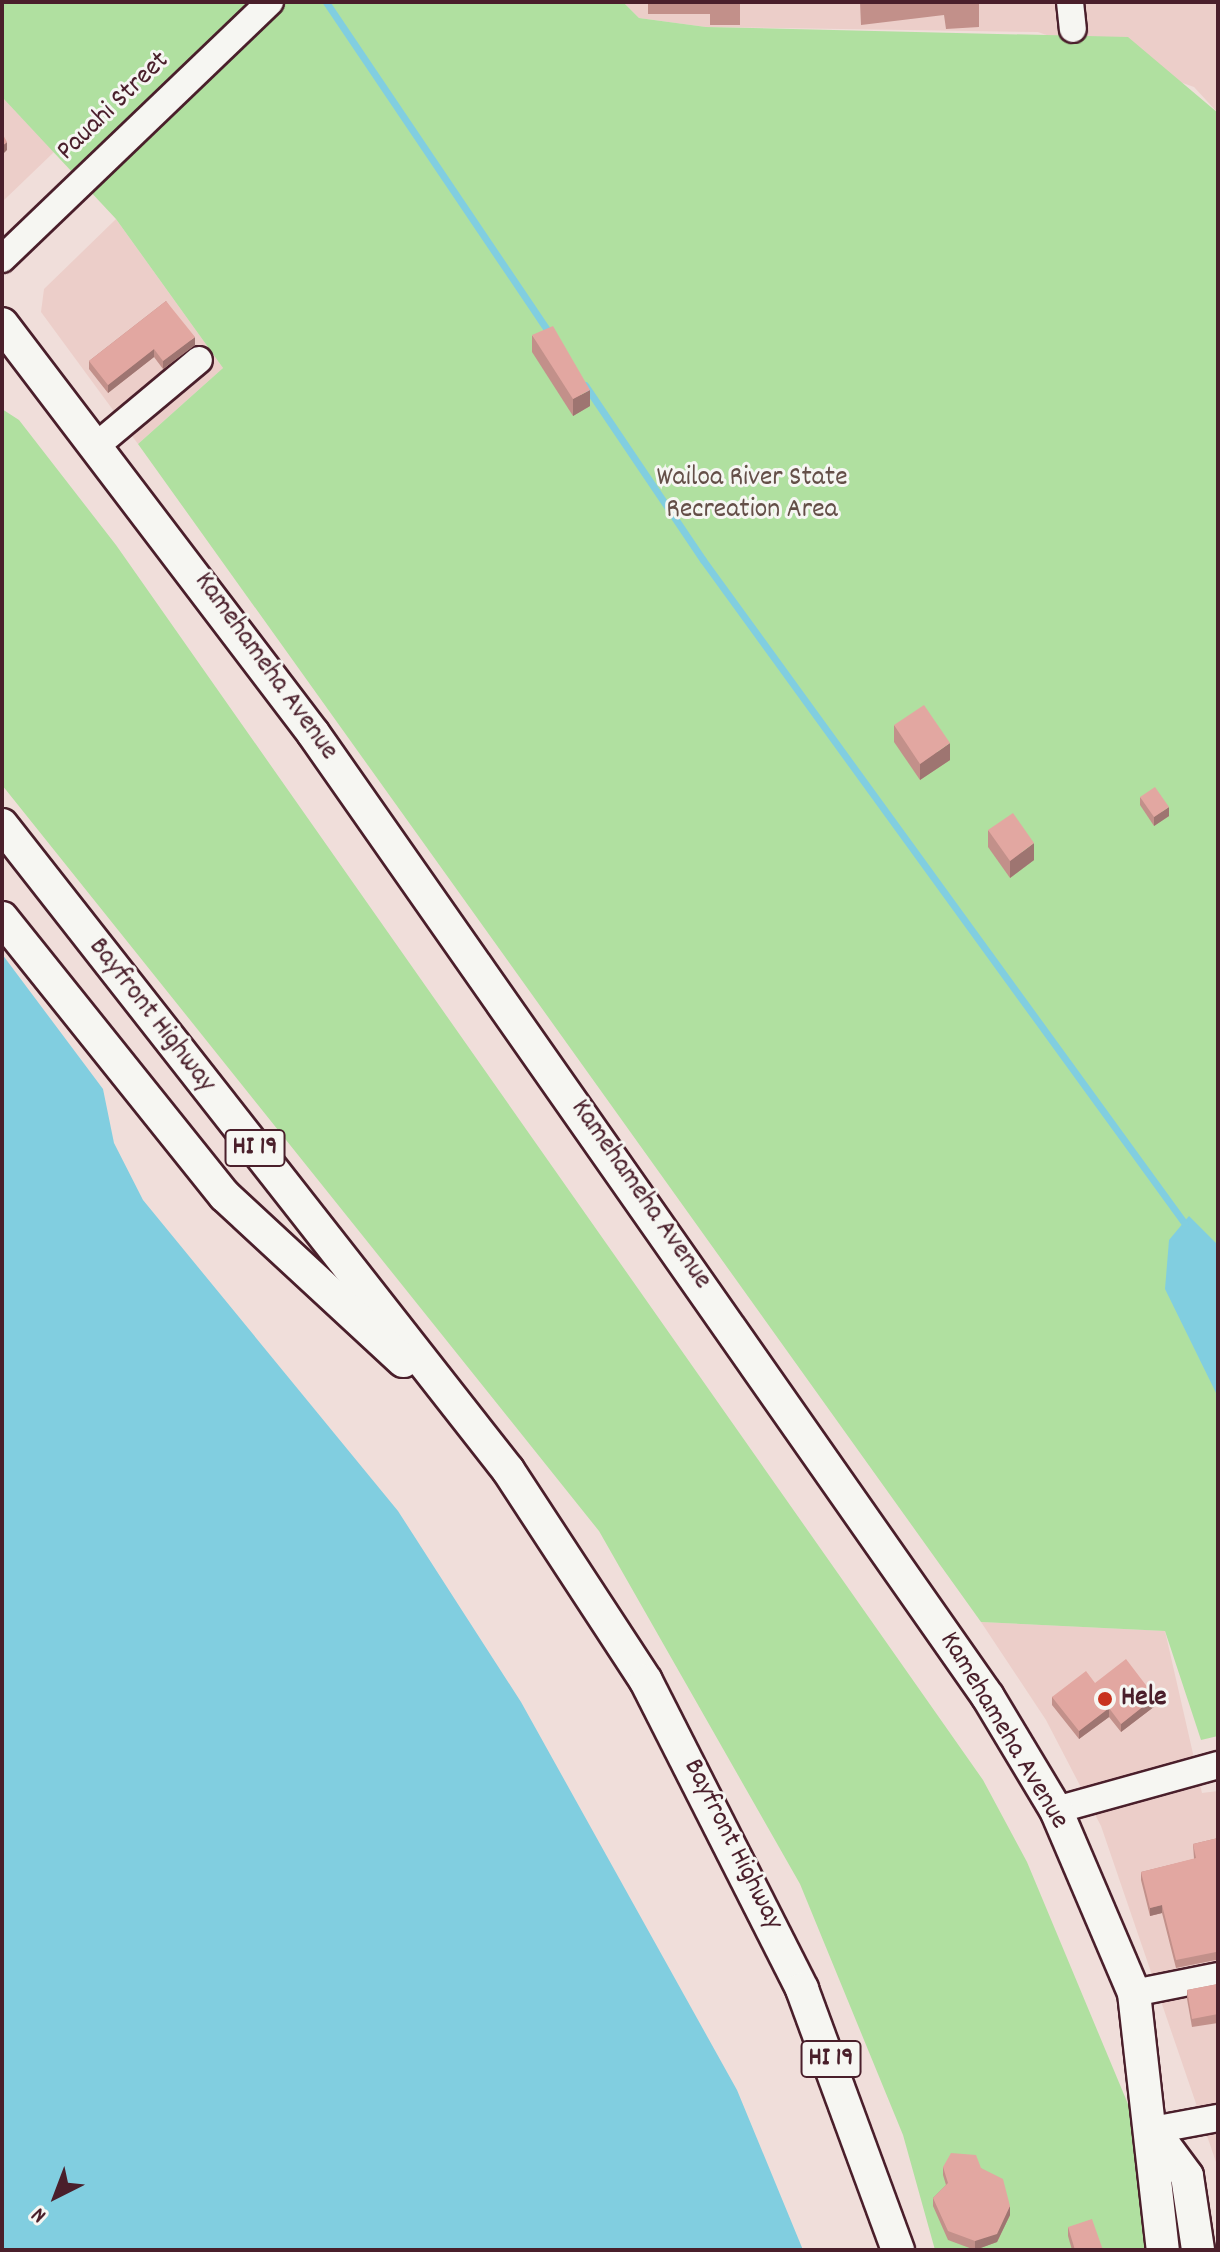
<!DOCTYPE html>
<html>
<head>
<meta charset="utf-8">
<style>
  body { margin:0 }
  #map { position:relative; width:1220px; height:2252px; overflow:hidden; background:#f0deda; font-family:Dekko,sans-serif }
  div>[style] { position:absolute }
  .built>* { inset:0; background:#eccec9 }
  .green>* { inset:0; background:#b0e0a0 }
  .water>* { inset:0; background:#81cee0 }
  .stream>* { height:7px; margin:-3.5px; padding:0 3.5px; transform-origin:3.5px; border-radius:3.5px; background:#81cee0 }
  .roads { filter:drop-shadow(2px 0 #4a1f2b) drop-shadow(-2px 0 #4a1f2b) drop-shadow(0 2px #4a1f2b) drop-shadow(0 -2px #4a1f2b) }
  .minor>* { height:26px; margin:-13px; padding:0 13px; transform-origin:13px; border-radius:13px; background:#f6f6f2 }
  .major>* { height:32px; margin:-16px; padding:0 16px; transform-origin:16px; border-radius:16px; background:#f6f6f2 }
  .wall>* { inset:0; background:#c2908a }
  .shaded-wall>* { inset:0; background:#9e7571 }
  .building>* { inset:0; background:#e2a7a1 }
  .dots>* { width:22px; height:22px; translate:-50% -50%; box-sizing:border-box; border:4px solid #f6f6f2; border-radius:50% }
  span { translate:-50% -50%; white-space:nowrap; text-align:center; line-height:1.15; -webkit-text-stroke:6px #f6f6f2; paint-order:stroke }
  .shield-label span { padding:2px 6px; background:#f6f6f2; border:2px solid; border-radius:6px; -webkit-text-stroke-width:0 }
  .shield-label { font-size:26px; color:#4a1f2b; font-weight:700 }
  .street-label { font-size:28px; color:#4a1f2b }
  .park-label { font-size:28px; color:#644f48 }
  .poi-label { font-size:28px; color:#4a1f2b; font-weight:700 }
  .left { translate:0 -50%; text-align:left }
  .frame { position:absolute; inset:0; border:4px solid #4a1f2b; pointer-events:none }
  .north { position:absolute; left:16px; top:2156px; width:80px; height:80px; -webkit-text-stroke:6px #f6f6f2; paint-order:stroke; rotate:222deg; font-size:22px; font-weight:700; line-height:32px; text-align:center; color:#4a1f2b }
  .north::after { content:''; display:block; margin:auto; width:28px; height:36px; background:#4a1f2b; clip-path:polygon(50% 0,100% 100%,50% 72%,0 100%) }
</style>
</head>
<body>
<div id="map">
  <div class="built">
    <div style="clip-path:polygon(623px 2px,1218px 2px,1218px 113px,1194px 87px,1038px 32px,706px 27px,639px 18px)"></div>
    <div style="clip-path:polygon(2px 97px,54px 152px,2px 202px)"></div>
    <div style="clip-path:polygon(116px 219px,223px 368px,138px 444px,41px 312px,44px 289px)"></div>
    <div style="clip-path:polygon(981px 1622px,1165px 1631px,1202px 1793px,1218px 1791px,1218px 2240px,1216px 2162px,1101px 1826px,1046px 1720px)"></div>
  </div>
  <div class="green">
    <div style="clip-path:polygon(2px 2px,623px 2px,639px 18px,706px 27px,1128px 37px,1218px 113px,1218px 1736px,1201px 1740px,1165px 1631px,981px 1622px,138px 444px,223px 368px,116px 219px,2px 97px)"></div>
    <div style="clip-path:polygon(2px 409px,19px 420px,116px 545px,983px 1780px,1027px 1862px,1133px 2116px,1155px 2250px,935px 2250px,903px 2135px,800px 1884px,599px 1531px,2px 785px)"></div>
  </div>
  <div class="water">
    <div style="clip-path:polygon(2px 954px,103px 1089px,114px 1143px,143px 1200px,398px 1511px,521px 1702px,737px 2090px,803px 2250px,2px 2250px)"></div>
    <div style="clip-path:polygon(1189px 1216px,1218px 1245px,1218px 1397px,1165px 1289px,1169px 1240px)"></div>
  </div>
  <div class="stream">
    <div style="left:326px;top:2px;width:402px;rotate:56deg"></div>
    <div style="left:585px;top:385px;width:211px;rotate:56deg"></div>
    <div style="left:703px;top:560px;width:820px;rotate:54.02deg"></div>
  </div>
  <div class="roads">
    <div class="minor">
      <div style="left:1070px;top:2px;width:27px;rotate:84deg"></div>
      <div style="left:2px;top:259px;width:371px;rotate:-43.8deg"></div>
      <div style="left:96px;top:446px;width:134px;rotate:-39.9deg"></div>
      <div style="left:1056px;top:1810px;width:168px;rotate:-15.5deg"></div>
      <div style="left:1134px;top:1993px;width:86px;rotate:-11.4deg"></div>
      <div style="left:1153px;top:2130px;width:66px;rotate:-10.5deg"></div>
    </div>
    <div class="major">
      <div style="left:2px;top:324px;width:514px;rotate:52.75deg"></div>
      <div style="left:313px;top:733px;width:1177px;rotate:55deg"></div>
      <div style="left:988px;top:1697px;width:132px;rotate:59deg"></div>
      <div style="left:1056px;top:1810px;width:199px;rotate:66.9deg"></div>
      <div style="left:1134px;top:1993px;width:259px;rotate:83.6deg"></div>
      <div style="left:2px;top:825px;width:820px;rotate:51.89deg"></div>
      <div style="left:508px;top:1470px;width:252px;rotate:56.8deg"></div>
      <div style="left:646px;top:1681px;width:345px;rotate:63.1deg"></div>
      <div style="left:802px;top:1989px;width:278px;rotate:69.8deg"></div>
      <div style="left:2px;top:918px;width:356px;rotate:51.3deg"></div>
      <div style="left:225px;top:1196px;width:243px;rotate:42.8deg"></div>
      <div style="left:1153px;top:2130px;width:57px;rotate:53.5deg"></div>
      <div style="left:1187px;top:2176px;width:75px;rotate:81.5deg"></div>
    </div>
  </div>
  <div class="wall">
    <div style="clip-path:polygon(648px 2px,740px 2px,740px 25px,710px 25px,710px 14px,648px 14px)"></div>
    <div style="clip-path:polygon(860px 2px,979px 2px,979px 27px,946px 29px,944px 15px,861px 25px)"></div>
    <div style="clip-path:polygon(166px 301px,195px 345px,163px 369px,154px 357px,108px 393px,89px 369px,89px 361px)"></div>
    <div style="clip-path:polygon(532px 335px,590px 406px,573px 416px,532px 352px)"></div>
    <div style="clip-path:polygon(894px 725px,950px 760px,920px 780px,894px 742px)"></div>
    <div style="clip-path:polygon(1140px 797px,1169px 816px,1154px 826px,1140px 805px)"></div>
    <div style="clip-path:polygon(988px 830px,1034px 860px,1010px 878px,988px 847px)"></div>
    <div style="clip-path:polygon(1095px 1683px,1155px 1706px,1121px 1732px,1109px 1717px,1079px 1739px,1052px 1705px,1052px 1697px)"></div>
    <div style="clip-path:polygon(1218px 1838px,1218px 1961px,1216px 1960px,1176px 1968px,1162px 1913px,1150px 1916px,1141px 1880px,1141px 1872px,1194px 1859px,1193px 1844px)"></div>
    <div style="clip-path:polygon(1218px 1984px,1218px 2023px,1192px 2027px,1187px 1999px,1187px 1990px)"></div>
    <div style="clip-path:polygon(943px 2167px,981px 2168px,1010px 2215px,997px 2242px,975px 2250px,948px 2240px,933px 2206px,933px 2198px,946px 2185px,943px 2175px)"></div>
    <div style="clip-path:polygon(1068px 2227px,1103px 2250px,1072px 2250px,1068px 2236px)"></div>
  </div>
  <div class="shaded-wall">
    <div style="clip-path:polygon(7px 142px,7px 150px,2px 155px,2px 146px)"></div>
    <div style="clip-path:polygon(195px 337px,195px 345px,163px 369px,163px 361px)"></div>
    <div style="clip-path:polygon(154px 349px,154px 357px,108px 393px,108px 385px)"></div>
    <div style="clip-path:polygon(590px 390px,590px 406px,573px 416px,573px 399px)"></div>
    <div style="clip-path:polygon(950px 743px,950px 760px,920px 780px,920px 764px)"></div>
    <div style="clip-path:polygon(1169px 807px,1169px 816px,1154px 826px,1154px 817px)"></div>
    <div style="clip-path:polygon(1034px 843px,1034px 860px,1010px 878px,1010px 861px)"></div>
    <div style="clip-path:polygon(1155px 1697px,1155px 1706px,1121px 1732px,1121px 1724px)"></div>
    <div style="clip-path:polygon(1109px 1708px,1109px 1717px,1079px 1739px,1079px 1731px)"></div>
    <div style="clip-path:polygon(1162px 1905px,1162px 1913px,1150px 1916px,1150px 1908px)"></div>
    <div style="clip-path:polygon(1010px 2206px,1010px 2215px,997px 2242px,975px 2250px,975px 2241px)"></div>
  </div>
  <div class="building">
    <div style="clip-path:polygon(2px 133px,7px 142px,2px 146px)"></div>
    <div style="clip-path:polygon(166px 301px,195px 337px,163px 361px,154px 349px,108px 385px,89px 361px)"></div>
    <div style="clip-path:polygon(553px 326px,590px 390px,573px 399px,532px 335px)"></div>
    <div style="clip-path:polygon(924px 705px,950px 743px,920px 764px,894px 725px)"></div>
    <div style="clip-path:polygon(1155px 787px,1169px 807px,1154px 817px,1140px 797px)"></div>
    <div style="clip-path:polygon(1013px 813px,1034px 843px,1010px 861px,988px 830px)"></div>
    <div style="clip-path:polygon(1126px 1659px,1155px 1697px,1121px 1724px,1109px 1708px,1079px 1731px,1052px 1697px,1086px 1671px,1095px 1683px)"></div>
    <div style="clip-path:polygon(1218px 1838px,1218px 1899px,1217px 1899px,1218px 1905px,1218px 1953px,1216px 1952px,1176px 1960px,1162px 1905px,1150px 1908px,1141px 1872px,1196px 1858px,1193px 1844px)"></div>
    <div style="clip-path:polygon(1218px 1984px,1218px 2014px,1192px 2019px,1187px 1990px)"></div>
    <div style="clip-path:polygon(951px 2153px,976px 2155px,981px 2168px,1003px 2179px,1010px 2206px,997px 2234px,975px 2241px,948px 2231px,933px 2198px,948px 2183px,943px 2167px)"></div>
    <div style="clip-path:polygon(1092px 2219px,1103px 2250px,1075px 2250px,1068px 2227px)"></div>
  </div>
  <div class="dots">
    <div style="left:1105px;top:1699px;background:#c8321e"></div>
  </div>
  <div class="shield-label">
    <span style="left:255px;top:1148px">HI 19</span>
    <span style="left:831px;top:2059px">HI 19</span>
  </div>
  <div class="street-label">
    <span style="left:114px;top:107px;rotate:-44deg">Pauahi Street</span>
    <span style="left:265px;top:667px;rotate:54deg">Kamehameha Avenue</span>
    <span style="left:151px;top:1016px;rotate:52deg">Bayfront Highway</span>
    <span style="left:640px;top:1195px;rotate:55deg">Kamehameha Avenue</span>
    <span style="left:1003px;top:1731px;rotate:59deg">Kamehameha Avenue</span>
    <span style="left:732px;top:1845px;rotate:63deg">Bayfront Highway</span>
  </div>
  <div class="park-label">
    <span style="left:752px;top:495px">Wailoa River State<br>Recreation Area</span>
  </div>
  <div class="poi-label">
    <span class="left" style="left:1121px;top:1699px">Hele</span>
  </div>
  <div class="frame"></div>
  <div class="north">N</div>
</div>
</body>
</html>
